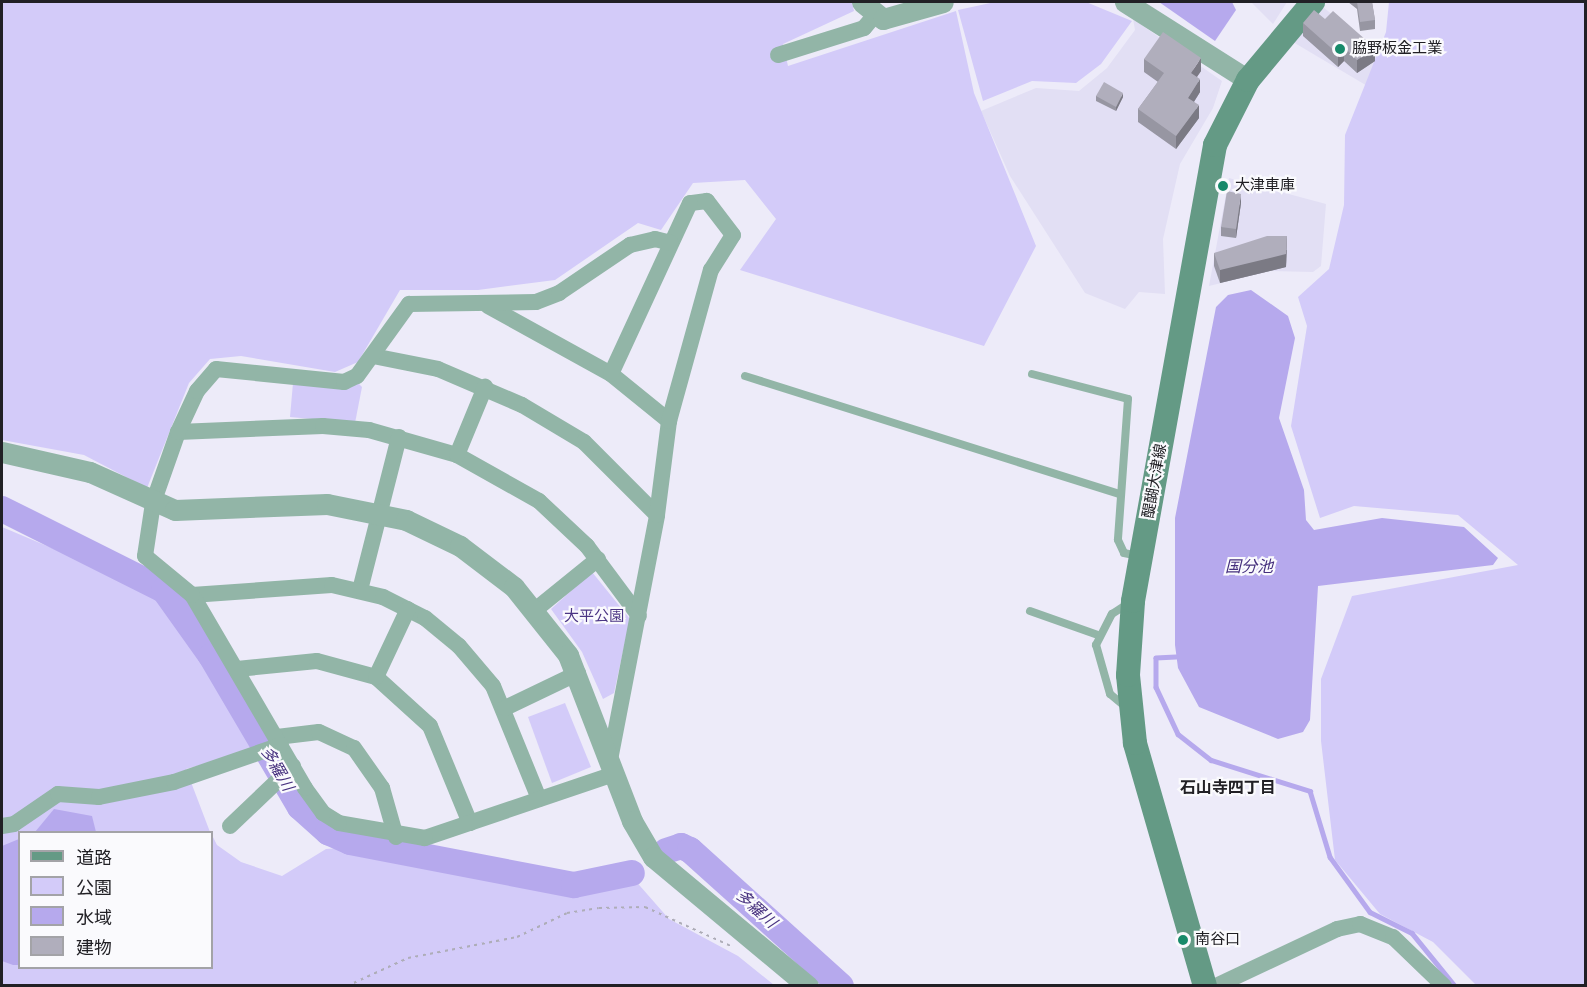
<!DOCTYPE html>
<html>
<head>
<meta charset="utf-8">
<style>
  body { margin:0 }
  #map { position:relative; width:1587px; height:987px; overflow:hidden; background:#edebf9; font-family:"Fira Sans Condensed","Noto Sans JP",sans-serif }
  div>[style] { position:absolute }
  .built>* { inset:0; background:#e2dff4 }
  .green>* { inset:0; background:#d3cbf9 }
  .water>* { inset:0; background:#b6a9ed }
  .stream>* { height:4.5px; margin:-2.25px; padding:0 2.25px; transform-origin:2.25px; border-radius:2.25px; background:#b6a9ed }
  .river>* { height:26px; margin:-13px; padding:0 13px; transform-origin:13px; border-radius:13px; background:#b6a9ed }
  .path>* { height:2px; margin-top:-1px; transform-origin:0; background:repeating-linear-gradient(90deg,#aeadb8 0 3px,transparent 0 7.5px) }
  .service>* { height:8px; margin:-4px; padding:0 4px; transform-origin:4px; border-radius:4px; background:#92b5a7 }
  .minor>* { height:16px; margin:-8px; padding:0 8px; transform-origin:8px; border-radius:8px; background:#92b5a7 }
  .tertiary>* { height:21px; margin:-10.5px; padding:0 10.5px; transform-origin:10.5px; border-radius:10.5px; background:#92b5a7 }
  .secondary>* { height:24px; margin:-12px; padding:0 12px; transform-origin:12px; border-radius:12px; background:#649a85 }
  .wall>* { inset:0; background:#9796a2 }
  .shaded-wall>* { inset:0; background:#7b7a84 }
  .building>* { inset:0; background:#b0aebc }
  .dots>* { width:16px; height:16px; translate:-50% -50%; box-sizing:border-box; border:3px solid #fafafd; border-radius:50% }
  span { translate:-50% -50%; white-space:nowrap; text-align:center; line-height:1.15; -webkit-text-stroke:4.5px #fafafd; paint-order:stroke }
  .poi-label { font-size:15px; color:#212025 }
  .left { translate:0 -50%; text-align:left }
  .street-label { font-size:15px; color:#212025 }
  .park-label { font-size:15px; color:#4b3584 }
  .water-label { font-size:16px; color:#46307e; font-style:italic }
  .neighbourhood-label { font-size:16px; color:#212025; font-weight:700 }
  .frame { position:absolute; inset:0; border:3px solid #212025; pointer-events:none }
  .legend { position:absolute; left:18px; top:831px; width:195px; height:138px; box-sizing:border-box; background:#fafafd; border:2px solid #a3a3a7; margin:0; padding:8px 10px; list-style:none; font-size:18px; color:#212025 }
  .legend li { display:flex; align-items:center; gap:12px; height:30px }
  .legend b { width:30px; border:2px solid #a3a3a7 }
</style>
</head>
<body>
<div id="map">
  <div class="built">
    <div style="clip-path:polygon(1251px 2px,1287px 2px,1273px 24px)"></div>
    <div style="clip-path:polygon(1323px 7px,1383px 56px,1369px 87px,1293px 42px)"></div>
    <div style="clip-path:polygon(1133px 19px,1222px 81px,1213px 108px,1180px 164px,1163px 239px,1165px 294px,1139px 292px,1125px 309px,1085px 293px,1010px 176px,981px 111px,1036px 88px,1079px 91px,1107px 68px,1135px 30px)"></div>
    <div style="clip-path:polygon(1229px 178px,1326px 204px,1321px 266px,1313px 272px,1270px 271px,1209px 286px)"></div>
  </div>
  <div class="green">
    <div style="clip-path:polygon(2px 2px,852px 2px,854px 11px,783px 44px,788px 66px,956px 11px,974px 93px,1036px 246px,984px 346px,740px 270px,776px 219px,745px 180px,693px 183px,661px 230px,638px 223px,555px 280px,478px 290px,400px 290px,358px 362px,335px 372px,241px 356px,210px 359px,189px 383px,147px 488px,84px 455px,2px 440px)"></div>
    <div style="clip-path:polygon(995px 2px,1086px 2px,1132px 21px,1101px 64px,1076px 83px,1032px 81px,983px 101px,958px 10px)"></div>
    <div style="clip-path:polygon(1389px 2px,1585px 2px,1585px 985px,1476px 985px,1433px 942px,1380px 914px,1335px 860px,1321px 741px,1321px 679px,1352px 596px,1518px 565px,1458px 515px,1354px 506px,1320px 518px,1291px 426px,1307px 326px,1298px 297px,1329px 269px,1344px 205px,1345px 135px,1386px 32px)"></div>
    <div style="clip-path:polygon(293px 383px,358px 383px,362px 387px,355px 423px,290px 417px)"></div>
    <div style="clip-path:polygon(2px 527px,149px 589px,175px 612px,258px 749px,186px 769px,210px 832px,20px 832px,20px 968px,212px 968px,212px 835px,217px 845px,241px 862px,282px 876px,326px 849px,351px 847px,574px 890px,633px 878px,669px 919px,738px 956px,774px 985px,2px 985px)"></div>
    <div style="clip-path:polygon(592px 572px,630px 619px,614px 693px,603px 699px,582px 652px,551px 609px)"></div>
    <div style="clip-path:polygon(565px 703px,591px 767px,552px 783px,528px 717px)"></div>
  </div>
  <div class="water">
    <div style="clip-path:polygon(1159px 2px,1232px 2px,1236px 10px,1215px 41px)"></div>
    <div style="clip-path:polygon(1251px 290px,1288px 316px,1295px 338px,1279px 418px,1304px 490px,1306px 520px,1314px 530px,1382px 518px,1464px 527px,1498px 558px,1493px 565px,1318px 586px,1310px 720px,1303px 732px,1278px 739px,1199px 707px,1178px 668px,1175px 645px,1175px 518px,1216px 307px,1228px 295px)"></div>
    <div style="clip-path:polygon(54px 809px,92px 816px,96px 832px,35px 832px)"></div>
    <div style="clip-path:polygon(19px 839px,19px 965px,13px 965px,2px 961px,2px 846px)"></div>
  </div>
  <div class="stream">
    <div style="left:1176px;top:657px;width:20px;rotate:177deg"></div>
    <div style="left:1156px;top:658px;width:29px;rotate:90deg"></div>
    <div style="left:1156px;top:687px;width:52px;rotate:64.9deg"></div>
    <div style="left:1178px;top:734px;width:42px;rotate:38.2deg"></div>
    <div style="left:1211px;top:760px;width:104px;rotate:17.4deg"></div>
    <div style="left:1310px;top:791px;width:69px;rotate:73.1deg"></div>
    <div style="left:1330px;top:857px;width:68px;rotate:54deg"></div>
    <div style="left:1370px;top:912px;width:47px;rotate:26.6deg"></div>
    <div style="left:1412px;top:933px;width:68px;rotate:50.9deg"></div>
  </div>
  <div class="river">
    <div style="left:2px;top:509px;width:181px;rotate:26.6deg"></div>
    <div style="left:164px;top:590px;width:81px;rotate:54.5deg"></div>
    <div style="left:211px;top:656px;width:175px;rotate:59.5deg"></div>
    <div style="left:300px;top:807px;width:38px;rotate:42deg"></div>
    <div style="left:328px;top:832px;width:24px;rotate:24deg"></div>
    <div style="left:350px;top:842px;width:228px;rotate:10.9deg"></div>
    <div style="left:574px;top:885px;width:59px;rotate:-11.7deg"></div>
    <div style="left:666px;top:851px;width:16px;rotate:-18deg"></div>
    <div style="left:681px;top:846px;width:10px;rotate:24deg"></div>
    <div style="left:690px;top:850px;width:203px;rotate:42deg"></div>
  </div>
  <div class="path">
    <div style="left:347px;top:986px;width:67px;rotate:-24.7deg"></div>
    <div style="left:408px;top:958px;width:111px;rotate:-10.9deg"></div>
    <div style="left:517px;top:937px;width:55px;rotate:-25.6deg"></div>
    <div style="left:567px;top:913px;width:32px;rotate:-9deg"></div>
    <div style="left:599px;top:908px;width:46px;rotate:-1.2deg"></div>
    <div style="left:645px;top:907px;width:94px;rotate:24.4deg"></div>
  </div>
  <div class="service">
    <div style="left:1032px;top:374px;width:99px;rotate:14.6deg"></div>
    <div style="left:1128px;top:399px;width:141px;rotate:94.1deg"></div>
    <div style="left:1118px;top:540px;width:14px;rotate:65deg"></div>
    <div style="left:1124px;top:553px;width:14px;rotate:12deg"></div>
    <div style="left:745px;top:376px;width:393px;rotate:17.5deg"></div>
    <div style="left:1030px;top:611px;width:72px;rotate:19.4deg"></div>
    <div style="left:1128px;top:709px;width:23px;rotate:-140deg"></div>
    <div style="left:1110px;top:694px;width:51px;rotate:-105.9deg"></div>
    <div style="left:1096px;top:645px;width:35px;rotate:-63deg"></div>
    <div style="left:1112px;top:614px;width:20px;rotate:-33deg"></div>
  </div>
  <div class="minor">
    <div style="left:778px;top:55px;width:90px;rotate:-17.4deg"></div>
    <div style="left:864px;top:28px;width:16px;rotate:-50deg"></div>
    <div style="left:488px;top:306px;width:141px;rotate:28.9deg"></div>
    <div style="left:611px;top:374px;width:75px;rotate:39deg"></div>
    <div style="left:373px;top:356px;width:66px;rotate:11.3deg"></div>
    <div style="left:438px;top:369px;width:91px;rotate:23.2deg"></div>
    <div style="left:522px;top:405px;width:72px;rotate:30.8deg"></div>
    <div style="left:584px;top:442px;width:103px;rotate:45deg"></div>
    <div style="left:178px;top:432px;width:145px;rotate:-2.4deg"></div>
    <div style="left:323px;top:426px;width:46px;rotate:5deg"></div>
    <div style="left:369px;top:430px;width:91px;rotate:15.9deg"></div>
    <div style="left:457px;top:455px;width:94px;rotate:29.3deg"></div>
    <div style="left:539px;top:501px;width:66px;rotate:43.2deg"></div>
    <div style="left:587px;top:546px;width:87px;rotate:53.4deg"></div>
    <div style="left:457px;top:455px;width:74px;rotate:-67.6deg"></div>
    <div style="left:360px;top:590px;width:158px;rotate:-75.7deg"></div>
    <div style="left:192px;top:595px;width:140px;rotate:-4.1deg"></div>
    <div style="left:332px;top:585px;width:52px;rotate:13.2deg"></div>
    <div style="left:383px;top:597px;width:47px;rotate:26.6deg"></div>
    <div style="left:425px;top:618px;width:44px;rotate:39.5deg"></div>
    <div style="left:459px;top:646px;width:52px;rotate:49.6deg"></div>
    <div style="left:493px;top:686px;width:122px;rotate:67.8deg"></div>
    <div style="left:535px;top:610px;width:81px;rotate:-39deg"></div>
    <div style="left:237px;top:669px;width:80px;rotate:-5.7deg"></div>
    <div style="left:317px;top:661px;width:61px;rotate:15.2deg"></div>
    <div style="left:376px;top:677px;width:73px;rotate:42.2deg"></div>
    <div style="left:430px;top:726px;width:105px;rotate:67.6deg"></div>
    <div style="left:376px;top:677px;width:75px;rotate:-64.8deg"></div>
    <div style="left:505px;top:708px;width:81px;rotate:-25.6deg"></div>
    <div style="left:277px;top:737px;width:42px;rotate:-6.8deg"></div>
    <div style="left:319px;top:732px;width:38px;rotate:25deg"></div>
    <div style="left:354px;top:748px;width:49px;rotate:55deg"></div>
    <div style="left:382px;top:788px;width:51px;rotate:74.1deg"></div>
    <div style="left:610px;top:760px;width:249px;rotate:-79.1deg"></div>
    <div style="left:657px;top:515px;width:95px;rotate:-82.7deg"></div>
    <div style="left:669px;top:421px;width:157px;rotate:-74.5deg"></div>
    <div style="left:711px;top:270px;width:41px;rotate:-57.8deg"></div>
    <div style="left:733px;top:235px;width:43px;rotate:-127.4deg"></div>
    <div style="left:707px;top:201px;width:17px;rotate:173deg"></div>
    <div style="left:690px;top:203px;width:188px;rotate:114.8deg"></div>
    <div style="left:614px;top:774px;width:200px;rotate:161.3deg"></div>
    <div style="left:425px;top:838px;width:87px;rotate:-170.1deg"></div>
    <div style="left:339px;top:823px;width:19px;rotate:-148deg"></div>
    <div style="left:323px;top:813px;width:31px;rotate:-126deg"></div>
    <div style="left:305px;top:788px;width:224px;rotate:-120.3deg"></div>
    <div style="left:192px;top:595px;width:61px;rotate:-140.3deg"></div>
    <div style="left:145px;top:556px;width:54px;rotate:-81.4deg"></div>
    <div style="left:153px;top:503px;width:75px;rotate:-70.6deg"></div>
    <div style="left:178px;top:432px;width:45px;rotate:-65.1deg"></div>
    <div style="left:197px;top:391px;width:29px;rotate:-49deg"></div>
    <div style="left:216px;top:369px;width:129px;rotate:5.8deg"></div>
    <div style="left:344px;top:382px;width:14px;rotate:-25deg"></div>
    <div style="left:357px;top:376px;width:89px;rotate:-54.2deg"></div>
    <div style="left:409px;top:304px;width:127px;rotate:-0.9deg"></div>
    <div style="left:536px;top:302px;width:25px;rotate:-21deg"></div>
    <div style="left:559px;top:293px;width:86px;rotate:-34.1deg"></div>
    <div style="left:630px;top:245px;width:26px;rotate:-13deg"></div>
    <div style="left:655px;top:239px;width:16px;rotate:14deg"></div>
    <div style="left:2px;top:826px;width:12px;rotate:-9deg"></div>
    <div style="left:14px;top:824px;width:53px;rotate:-34.3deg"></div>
    <div style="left:58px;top:794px;width:41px;rotate:4.2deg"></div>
    <div style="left:99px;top:797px;width:76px;rotate:-11.3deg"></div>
    <div style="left:174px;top:782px;width:113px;rotate:-19.1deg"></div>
    <div style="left:230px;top:826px;width:87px;rotate:-43.6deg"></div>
    <div style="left:1216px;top:986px;width:134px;rotate:-25.2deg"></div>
    <div style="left:1337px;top:929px;width:24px;rotate:-12deg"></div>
    <div style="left:1360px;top:924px;width:35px;rotate:22deg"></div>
    <div style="left:1393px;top:937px;width:71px;rotate:43.9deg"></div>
  </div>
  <div class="tertiary">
    <div style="left:862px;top:2px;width:27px;rotate:39deg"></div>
    <div style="left:883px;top:19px;width:62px;rotate:-15.8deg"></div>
    <div style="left:1125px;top:2px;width:146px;rotate:32.4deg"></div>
    <div style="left:2px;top:452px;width:90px;rotate:12.8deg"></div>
    <div style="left:90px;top:472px;width:93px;rotate:24.1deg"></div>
    <div style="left:175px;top:510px;width:152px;rotate:-2.3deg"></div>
    <div style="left:327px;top:504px;width:81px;rotate:11.4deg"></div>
    <div style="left:406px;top:520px;width:60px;rotate:25.7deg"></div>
    <div style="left:460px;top:546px;width:68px;rotate:37.2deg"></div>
    <div style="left:514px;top:587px;width:87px;rotate:51.5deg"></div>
    <div style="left:568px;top:655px;width:178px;rotate:68.9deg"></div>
    <div style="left:632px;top:821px;width:42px;rotate:59.7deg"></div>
    <div style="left:653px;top:857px;width:202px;rotate:39.8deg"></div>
  </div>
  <div class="secondary">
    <div style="left:1205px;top:986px;width:253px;rotate:-106.1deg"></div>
    <div style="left:1135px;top:743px;width:68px;rotate:-95.9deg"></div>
    <div style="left:1128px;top:675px;width:74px;rotate:-86.1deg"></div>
    <div style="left:1133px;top:601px;width:463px;rotate:-79.8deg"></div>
    <div style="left:1215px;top:145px;width:73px;rotate:-63.1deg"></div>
    <div style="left:1248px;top:80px;width:102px;rotate:-50.2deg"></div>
  </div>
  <div class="wall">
    <div style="clip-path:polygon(1348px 2px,1372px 2px,1375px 20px,1375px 29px,1360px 31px,1357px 9px)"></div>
    <div style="clip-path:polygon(1303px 23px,1375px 61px,1357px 73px,1344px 61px,1338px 67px,1303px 36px)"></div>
    <div style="clip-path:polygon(1144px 59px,1201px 71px,1197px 77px,1200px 92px,1194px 102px,1199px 118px,1176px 149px,1138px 122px,1138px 109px,1158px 82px,1144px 72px)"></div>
    <div style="clip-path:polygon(1096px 96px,1123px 97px,1116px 111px,1096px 101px)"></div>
    <div style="clip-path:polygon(1241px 203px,1236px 238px,1221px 236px,1221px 227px)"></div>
    <div style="clip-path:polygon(1287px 250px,1286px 267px,1220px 283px,1214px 266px,1214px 253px)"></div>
  </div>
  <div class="shaded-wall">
    <div style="clip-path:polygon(1344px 47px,1344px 61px,1338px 67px,1338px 54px)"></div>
    <div style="clip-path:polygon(1375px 48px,1375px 61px,1357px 73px,1357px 60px)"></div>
    <div style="clip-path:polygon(1201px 58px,1201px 71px,1191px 85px,1191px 73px)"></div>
    <div style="clip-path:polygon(1200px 79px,1200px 92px,1188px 111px,1188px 98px)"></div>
    <div style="clip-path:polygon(1123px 93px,1123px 97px,1116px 111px,1116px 107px)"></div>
    <div style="clip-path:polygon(1199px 105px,1199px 118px,1176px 149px,1176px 136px)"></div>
    <div style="clip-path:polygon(1241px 194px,1241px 203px,1236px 238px,1236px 229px)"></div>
    <div style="clip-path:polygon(1287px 236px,1286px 267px,1220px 283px,1220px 270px)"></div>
  </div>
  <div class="building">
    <div style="clip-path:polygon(1357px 2px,1372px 2px,1375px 20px,1360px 22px)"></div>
    <div style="clip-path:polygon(1314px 10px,1325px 19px,1333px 11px,1375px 48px,1357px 60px,1344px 47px,1338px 54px,1303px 23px)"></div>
    <div style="clip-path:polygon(1163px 32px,1201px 58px,1191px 73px,1200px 79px,1188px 98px,1199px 105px,1176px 136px,1138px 109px,1164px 73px,1144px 59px)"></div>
    <div style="clip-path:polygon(1104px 82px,1123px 93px,1116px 107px,1096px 96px)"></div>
    <div style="clip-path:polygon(1227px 191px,1241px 194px,1236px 229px,1221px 227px)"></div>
    <div style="clip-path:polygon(1267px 236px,1287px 236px,1286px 254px,1220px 270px,1214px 253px)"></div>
  </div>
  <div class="dots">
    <div style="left:1340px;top:49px;background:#188a6a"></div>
    <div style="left:1223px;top:186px;background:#188a6a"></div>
    <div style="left:1183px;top:940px;background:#188a6a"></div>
  </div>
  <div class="poi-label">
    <span class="left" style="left:1352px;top:49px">脇野板金工業</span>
    <span class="left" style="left:1235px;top:186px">大津車庫</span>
    <span class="left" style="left:1195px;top:940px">南谷口</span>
  </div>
  <div class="street-label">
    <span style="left:1155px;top:481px;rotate:-80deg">醍醐大津線</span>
  </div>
  <div class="park-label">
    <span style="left:594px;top:617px">大平公園</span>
  </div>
  <div class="water-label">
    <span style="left:1249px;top:567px">国分池</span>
    <span style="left:277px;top:769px;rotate:60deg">多羅川</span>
    <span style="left:756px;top:909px;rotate:42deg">多羅川</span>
  </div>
  <div class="neighbourhood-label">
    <span style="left:1228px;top:788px">石山寺四丁目</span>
  </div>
  <div class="frame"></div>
  <ul class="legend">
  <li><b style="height:8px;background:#649a85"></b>道路</li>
  <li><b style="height:16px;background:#d3cbf9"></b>公園</li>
  <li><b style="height:16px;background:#b6a9ed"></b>水域</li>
  <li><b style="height:16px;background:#b0aebc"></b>建物</li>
  </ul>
</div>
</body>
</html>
